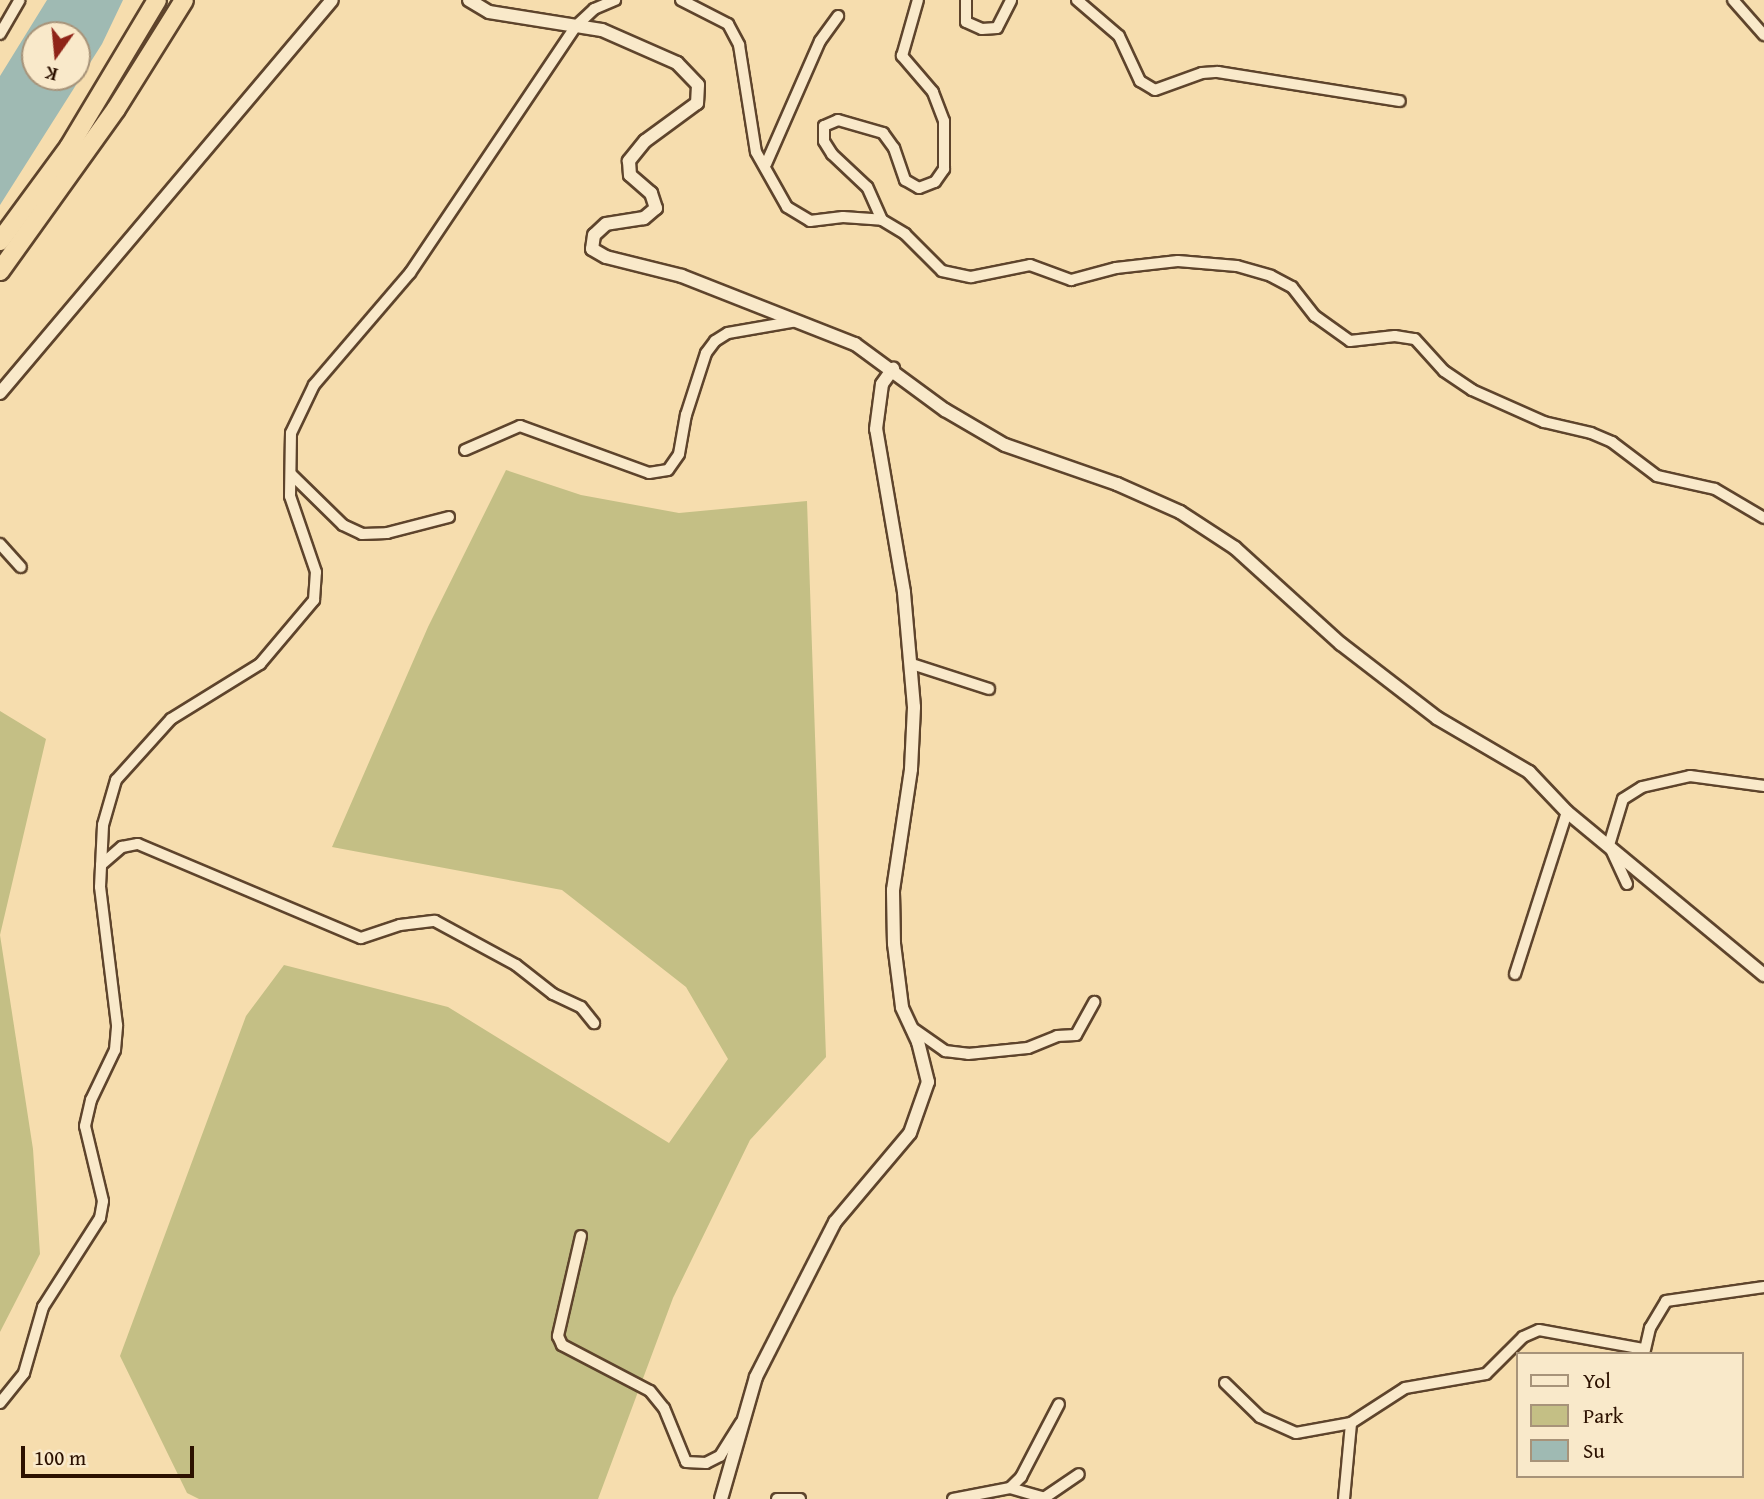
<!DOCTYPE html>
<html>
<head>
<meta charset="utf-8">
<style>
  body { margin:0 }
  #map { position:relative; width:1764px; height:1499px; overflow:hidden; background:#f6ddae; font-family:"Gentium Book Plus",serif }
  div>[style] { position:absolute }
  .green>* { inset:0; background:#c4bf85 }
  .water>* { inset:0; background:#9fbab3 }
  .roads { filter:drop-shadow(2px 0 #5e442c) drop-shadow(-2px 0 #5e442c) drop-shadow(0 2px #5e442c) drop-shadow(0 -2px #5e442c) }
  .minor>* { height:10px; margin:-5px; padding:0 5px; transform-origin:5px; border-radius:5px; background:#f9e9ca }
  .tertiary>* { height:12px; margin:-6px; padding:0 6px; transform-origin:6px; border-radius:6px; background:#f9e9ca }
  .trunk>* { height:18px; margin:-9px; padding:0 9px; transform-origin:9px; border-radius:9px; background:#f6ddae }
  span { translate:-50% -50%; white-space:nowrap; text-align:center; line-height:1.15; -webkit-text-stroke:6px #f9e9ca; paint-order:stroke }
  .legend { position:absolute; left:1516px; top:1352px; width:228px; height:126px; box-sizing:border-box; background:#f9e9ca; border:2px solid #a79379; margin:0; padding:9px 12px; list-style:none; font-size:21px; color:#2c1100 }
  .legend li { display:flex; align-items:center; gap:14px; height:35px }
  .legend b { width:35px; border:2px solid #a79379 }
  .north { position:absolute; left:21px; top:21px; width:70px; height:70px; box-sizing:border-box; background:#f9e9ca; border:2px solid #a79379; border-radius:50%; rotate:195deg; font-size:19px; font-weight:700; line-height:28px; text-align:center; color:#2c1100 }
  .north::after { content:''; display:block; margin:auto; width:24px; height:32px; background:#8f2418; clip-path:polygon(50% 0,100% 100%,50% 72%,0 100%) }
  .scale { position:absolute; left:21px; top:1446px; width:173px; height:32px; box-sizing:border-box; border:4px solid #2c1100; border-top:0; padding-left:9px; font-size:21px; line-height:24px; white-space:nowrap; color:#2c1100; -webkit-text-stroke:5px #f9e9ca; paint-order:stroke }
</style>
</head>
<body>
<div id="map">
  <div class="green">
    <div style="clip-path:polygon(506px 470px,581px 495px,679px 513px,807px 501px,826px 1057px,750px 1140px,673px 1298px,598px 1499px,199px 1499px,187px 1493px,120px 1356px,246px 1016px,284px 965px,448px 1007px,669px 1143px,728px 1059px,686px 987px,562px 890px,332px 847px,428px 627px)"></div>
    <div style="clip-path:polygon(0 711px,46px 739px,0 935px,33px 1149px,40px 1254px,0 1332px)"></div>
  </div>
  <div class="water">
    <div style="clip-path:polygon(evenodd,47px 0,123px 0,102px 44px,0 205px,0 76px,47px 0,35px 35px,77px 35px,77px 77px,35px 77px,35px 35px)"></div>
  </div>
  <div class="roads">
    <div class="minor">
      <div style="left:681px;top:0;width:53px;rotate:27.1deg"></div>
      <div style="left:728px;top:24px;width:24px;rotate:62deg"></div>
      <div style="left:739px;top:45px;width:108px;rotate:81deg"></div>
      <div style="left:756px;top:152px;width:63px;rotate:60.6deg"></div>
      <div style="left:787px;top:207px;width:27px;rotate:31deg"></div>
      <div style="left:810px;top:221px;width:33px;rotate:-7deg"></div>
      <div style="left:843px;top:217px;width:39px;rotate:4deg"></div>
      <div style="left:882px;top:220px;width:27px;rotate:31deg"></div>
      <div style="left:905px;top:234px;width:52px;rotate:45deg"></div>
      <div style="left:942px;top:271px;width:30px;rotate:12deg"></div>
      <div style="left:971px;top:277px;width:60px;rotate:-11.5deg"></div>
      <div style="left:1030px;top:265px;width:44px;rotate:20.1deg"></div>
      <div style="left:1071px;top:280px;width:47px;rotate:-14.9deg"></div>
      <div style="left:1116px;top:268px;width:62px;rotate:-6.4deg"></div>
      <div style="left:1178px;top:261px;width:59px;rotate:4.8deg"></div>
      <div style="left:1237px;top:266px;width:35px;rotate:16deg"></div>
      <div style="left:1271px;top:276px;width:24px;rotate:28deg"></div>
      <div style="left:1292px;top:287px;width:37px;rotate:52deg"></div>
      <div style="left:1315px;top:316px;width:43px;rotate:35.5deg"></div>
      <div style="left:1350px;top:341px;width:45px;rotate:-6.3deg"></div>
      <div style="left:1395px;top:336px;width:20px;rotate:9deg"></div>
      <div style="left:1415px;top:339px;width:43px;rotate:47.8deg"></div>
      <div style="left:1444px;top:371px;width:34px;rotate:34deg"></div>
      <div style="left:1472px;top:390px;width:79px;rotate:24deg"></div>
      <div style="left:1544px;top:422px;width:48px;rotate:13.2deg"></div>
      <div style="left:1591px;top:433px;width:23px;rotate:23deg"></div>
      <div style="left:1612px;top:442px;width:56px;rotate:37.1deg"></div>
      <div style="left:1657px;top:476px;width:59px;rotate:12.6deg"></div>
      <div style="left:1715px;top:489px;width:57px;rotate:30.6deg"></div>
      <div style="left:966px;top:0;width:22px;rotate:90deg"></div>
      <div style="left:966px;top:22px;width:17px;rotate:24deg"></div>
      <div style="left:982px;top:29px;width:15px;rotate:-4deg"></div>
      <div style="left:997px;top:28px;width:31px;rotate:-63deg"></div>
      <div style="left:1077px;top:0;width:55px;rotate:40.6deg"></div>
      <div style="left:1119px;top:36px;width:50px;rotate:65deg"></div>
      <div style="left:1140px;top:81px;width:17px;rotate:31deg"></div>
      <div style="left:1155px;top:90px;width:50px;rotate:-19.9deg"></div>
      <div style="left:1202px;top:73px;width:16px;rotate:-4deg"></div>
      <div style="left:1218px;top:72px;width:184px;rotate:9.1deg"></div>
      <div style="left:1733px;top:0;width:47px;rotate:48.5deg"></div>
      <div style="left:0;top:34px;width:39px;rotate:-60deg"></div>
      <div style="left:766px;top:164px;width:134px;rotate:-66.3deg"></div>
      <div style="left:820px;top:41px;width:31px;rotate:-54deg"></div>
      <div style="left:882px;top:220px;width:36px;rotate:-114deg"></div>
      <div style="left:867px;top:187px;width:48px;rotate:-136.7deg"></div>
      <div style="left:832px;top:154px;width:15px;rotate:-122deg"></div>
      <div style="left:824px;top:141px;width:15px;rotate:-90deg"></div>
      <div style="left:824px;top:126px;width:15px;rotate:-23deg"></div>
      <div style="left:838px;top:120px;width:47px;rotate:16.1deg"></div>
      <div style="left:883px;top:133px;width:19px;rotate:54deg"></div>
      <div style="left:894px;top:148px;width:34px;rotate:71deg"></div>
      <div style="left:905px;top:180px;width:16px;rotate:30deg"></div>
      <div style="left:919px;top:188px;width:17px;rotate:-21deg"></div>
      <div style="left:935px;top:182px;width:16px;rotate:-55deg"></div>
      <div style="left:944px;top:169px;width:48px;rotate:-90deg"></div>
      <div style="left:944px;top:121px;width:31px;rotate:-111deg"></div>
      <div style="left:933px;top:92px;width:48px;rotate:-130.7deg"></div>
      <div style="left:902px;top:56px;width:58px;rotate:-74.1deg"></div>
      <div style="left:465px;top:450px;width:60px;rotate:-23.6deg"></div>
      <div style="left:520px;top:426px;width:137px;rotate:20deg"></div>
      <div style="left:649px;top:473px;width:19px;rotate:-9deg"></div>
      <div style="left:668px;top:470px;width:19px;rotate:-55deg"></div>
      <div style="left:679px;top:454px;width:40px;rotate:-80deg"></div>
      <div style="left:686px;top:415px;width:65px;rotate:-72.1deg"></div>
      <div style="left:706px;top:353px;width:15px;rotate:-53deg"></div>
      <div style="left:715px;top:341px;width:15px;rotate:-32deg"></div>
      <div style="left:728px;top:333px;width:70px;rotate:-9.9deg"></div>
      <div style="left:291px;top:474px;width:73px;rotate:44.4deg"></div>
      <div style="left:343px;top:525px;width:21px;rotate:25deg"></div>
      <div style="left:362px;top:534px;width:25px;rotate:-2deg"></div>
      <div style="left:387px;top:533px;width:64px;rotate:-14.5deg"></div>
      <div style="left:0;top:544px;width:31px;rotate:48deg"></div>
      <div style="left:912px;top:664px;width:81px;rotate:18deg"></div>
      <div style="left:101px;top:865px;width:28px;rotate:-41deg"></div>
      <div style="left:122px;top:847px;width:16px;rotate:-11deg"></div>
      <div style="left:138px;top:844px;width:242px;rotate:22.9deg"></div>
      <div style="left:361px;top:938px;width:41px;rotate:-18.4deg"></div>
      <div style="left:400px;top:925px;width:35px;rotate:-7deg"></div>
      <div style="left:435px;top:921px;width:92px;rotate:28.5deg"></div>
      <div style="left:516px;top:965px;width:47px;rotate:38.1deg"></div>
      <div style="left:553px;top:994px;width:31px;rotate:25deg"></div>
      <div style="left:581px;top:1007px;width:21px;rotate:51deg"></div>
      <div style="left:1627px;top:884px;width:43px;rotate:-114.8deg"></div>
      <div style="left:1609px;top:845px;width:48px;rotate:-73.1deg"></div>
      <div style="left:1623px;top:799px;width:22px;rotate:-32deg"></div>
      <div style="left:1642px;top:787px;width:49px;rotate:-12.9deg"></div>
      <div style="left:1690px;top:776px;width:75px;rotate:7.7deg"></div>
      <div style="left:1515px;top:974px;width:170px;rotate:-72.2deg"></div>
      <div style="left:911px;top:1027px;width:42px;rotate:35.2deg"></div>
      <div style="left:945px;top:1051px;width:23px;rotate:7deg"></div>
      <div style="left:968px;top:1054px;width:60px;rotate:-5.7deg"></div>
      <div style="left:1028px;top:1048px;width:31px;rotate:-22deg"></div>
      <div style="left:1057px;top:1036px;width:19px;rotate:-3deg"></div>
      <div style="left:1076px;top:1035px;width:38px;rotate:-61deg"></div>
      <div style="left:581px;top:1236px;width:103px;rotate:103deg"></div>
      <div style="left:558px;top:1336px;width:10px;rotate:66deg"></div>
      <div style="left:562px;top:1345px;width:99px;rotate:27.6deg"></div>
      <div style="left:650px;top:1391px;width:22px;rotate:51deg"></div>
      <div style="left:664px;top:1408px;width:58px;rotate:67.8deg"></div>
      <div style="left:686px;top:1462px;width:20px;rotate:3deg"></div>
      <div style="left:706px;top:1463px;width:16px;rotate:-27deg"></div>
      <div style="left:720px;top:1456px;width:39px;rotate:-58deg"></div>
      <div style="left:1644px;top:1354px;width:27px;rotate:-77deg"></div>
      <div style="left:1650px;top:1328px;width:31px;rotate:-59deg"></div>
      <div style="left:1666px;top:1301px;width:99px;rotate:-8.1deg"></div>
      <div style="left:1225px;top:1383px;width:49px;rotate:44.2deg"></div>
      <div style="left:1260px;top:1417px;width:39px;rotate:24deg"></div>
      <div style="left:1296px;top:1433px;width:56px;rotate:-10.3deg"></div>
      <div style="left:1351px;top:1423px;width:64px;rotate:-32.9deg"></div>
      <div style="left:1405px;top:1388px;width:82px;rotate:-9.8deg"></div>
      <div style="left:1486px;top:1374px;width:52px;rotate:-45deg"></div>
      <div style="left:1523px;top:1337px;width:17px;rotate:-24deg"></div>
      <div style="left:1539px;top:1330px;width:107px;rotate:10.3deg"></div>
      <div style="left:0;top:1403px;width:38px;rotate:-51deg"></div>
      <div style="left:24px;top:1373px;width:69px;rotate:-73.9deg"></div>
      <div style="left:43px;top:1307px;width:106px;rotate:-57.4deg"></div>
      <div style="left:100px;top:1218px;width:17px;rotate:-80deg"></div>
      <div style="left:103px;top:1201px;width:77px;rotate:-103.5deg"></div>
      <div style="left:85px;top:1126px;width:27px;rotate:-77deg"></div>
      <div style="left:91px;top:1100px;width:55px;rotate:-64.4deg"></div>
      <div style="left:115px;top:1050px;width:25px;rotate:-85deg"></div>
      <div style="left:117px;top:1025px;width:139px;rotate:-97deg"></div>
      <div style="left:100px;top:887px;width:62px;rotate:-87.2deg"></div>
      <div style="left:103px;top:825px;width:47px;rotate:-73.9deg"></div>
      <div style="left:116px;top:780px;width:82px;rotate:-48deg"></div>
      <div style="left:171px;top:719px;width:105px;rotate:-31.7deg"></div>
      <div style="left:260px;top:664px;width:84px;rotate:-49.8deg"></div>
      <div style="left:314px;top:600px;width:28px;rotate:-86deg"></div>
      <div style="left:316px;top:572px;width:80px;rotate:-108.9deg"></div>
      <div style="left:290px;top:496px;width:63px;rotate:-89.1deg"></div>
      <div style="left:291px;top:433px;width:53px;rotate:-64.4deg"></div>
      <div style="left:314px;top:385px;width:148px;rotate:-49.4deg"></div>
      <div style="left:410px;top:273px;width:298px;rotate:-56.1deg"></div>
      <div style="left:576px;top:26px;width:25px;rotate:-43deg"></div>
      <div style="left:594px;top:9px;width:23px;rotate:-23deg"></div>
      <div style="left:1010px;top:1488px;width:16px;rotate:-45deg"></div>
      <div style="left:1021px;top:1477px;width:82px;rotate:-62.5deg"></div>
      <div style="left:777px;top:1499px;width:23px"></div>
      <div style="left:953px;top:1499px;width:58px;rotate:-10.9deg"></div>
      <div style="left:1010px;top:1488px;width:35px;rotate:16deg"></div>
      <div style="left:1044px;top:1498px;width:42px;rotate:-34.4deg"></div>
      <div style="left:1344px;top:1499px;width:76px;rotate:-84.7deg"></div>
    </div>
    <div class="tertiary">
      <div style="left:469px;top:0;width:23px;rotate:31deg"></div>
      <div style="left:489px;top:12px;width:114px;rotate:9.1deg"></div>
      <div style="left:602px;top:30px;width:82px;rotate:23.7deg"></div>
      <div style="left:677px;top:63px;width:30px;rotate:46deg"></div>
      <div style="left:698px;top:85px;width:18px;rotate:93deg"></div>
      <div style="left:697px;top:103px;width:64px;rotate:143.8deg"></div>
      <div style="left:645px;top:141px;width:26px;rotate:129deg"></div>
      <div style="left:629px;top:161px;width:14px;rotate:86deg"></div>
      <div style="left:630px;top:175px;width:28px;rotate:41deg"></div>
      <div style="left:651px;top:193px;width:16px;rotate:72deg"></div>
      <div style="left:656px;top:208px;width:16px;rotate:140deg"></div>
      <div style="left:644px;top:218px;width:38px;rotate:171deg"></div>
      <div style="left:606px;top:224px;width:16px;rotate:137deg"></div>
      <div style="left:594px;top:235px;width:14px;rotate:98deg"></div>
      <div style="left:592px;top:249px;width:16px;rotate:30deg"></div>
      <div style="left:606px;top:257px;width:78px;rotate:14deg"></div>
      <div style="left:682px;top:276px;width:186px;rotate:21.5deg"></div>
      <div style="left:855px;top:344px;width:112px;rotate:36.3deg"></div>
      <div style="left:945px;top:410px;width:69px;rotate:30.3deg"></div>
      <div style="left:1005px;top:445px;width:119px;rotate:19.2deg"></div>
      <div style="left:1117px;top:484px;width:69px;rotate:24deg"></div>
      <div style="left:1180px;top:512px;width:66px;rotate:33.2deg"></div>
      <div style="left:1235px;top:548px;width:143px;rotate:42.2deg"></div>
      <div style="left:1341px;top:644px;width:121px;rotate:37.6deg"></div>
      <div style="left:1437px;top:718px;width:107px;rotate:30.4deg"></div>
      <div style="left:1529px;top:772px;width:55px;rotate:46.5deg"></div>
      <div style="left:1567px;top:812px;width:256px;rotate:39.6deg"></div>
      <div style="left:0;top:393px;width:514px;rotate:-49.81deg"></div>
      <div style="left:721px;top:1499px;width:127px;rotate:-74deg"></div>
      <div style="left:756px;top:1377px;width:174px;rotate:-63deg"></div>
      <div style="left:835px;top:1222px;width:116px;rotate:-49.9deg"></div>
      <div style="left:910px;top:1133px;width:54px;rotate:-70.6deg"></div>
      <div style="left:928px;top:1082px;width:41px;rotate:-104deg"></div>
      <div style="left:918px;top:1042px;width:38px;rotate:-115deg"></div>
      <div style="left:902px;top:1007px;width:64px;rotate:-97.2deg"></div>
      <div style="left:894px;top:944px;width:54px;rotate:-91.1deg"></div>
      <div style="left:893px;top:890px;width:122px;rotate:-81.5deg"></div>
      <div style="left:911px;top:769px;width:62px;rotate:-87.2deg"></div>
      <div style="left:914px;top:707px;width:115px;rotate:-95deg"></div>
      <div style="left:904px;top:592px;width:165px;rotate:-99.7deg"></div>
      <div style="left:876px;top:429px;width:45px;rotate:-82.4deg"></div>
      <div style="left:882px;top:384px;width:19px;rotate:-54deg"></div>
    </div>
    <div class="trunk">
      <div style="left:0;top:241px;width:117px;rotate:-53.7deg"></div>
      <div style="left:69px;top:147px;width:171px;rotate:-59.1deg"></div>
      <div style="left:0;top:271px;width:199px;rotate:-54.4deg"></div>
      <div style="left:116px;top:109px;width:128px;rotate:-58deg"></div>
    </div>
  </div>
  <ul class="legend">
  <li><b style="height:9px;background:#f9e9ca"></b>Yol</li>
  <li><b style="height:19px;background:#c4bf85"></b>Park</li>
  <li><b style="height:19px;background:#9fbab3"></b>Su</li>
  </ul>
  <div class="north">K</div>
  <div class="scale">100 m</div>
</div>
</body>
</html>
